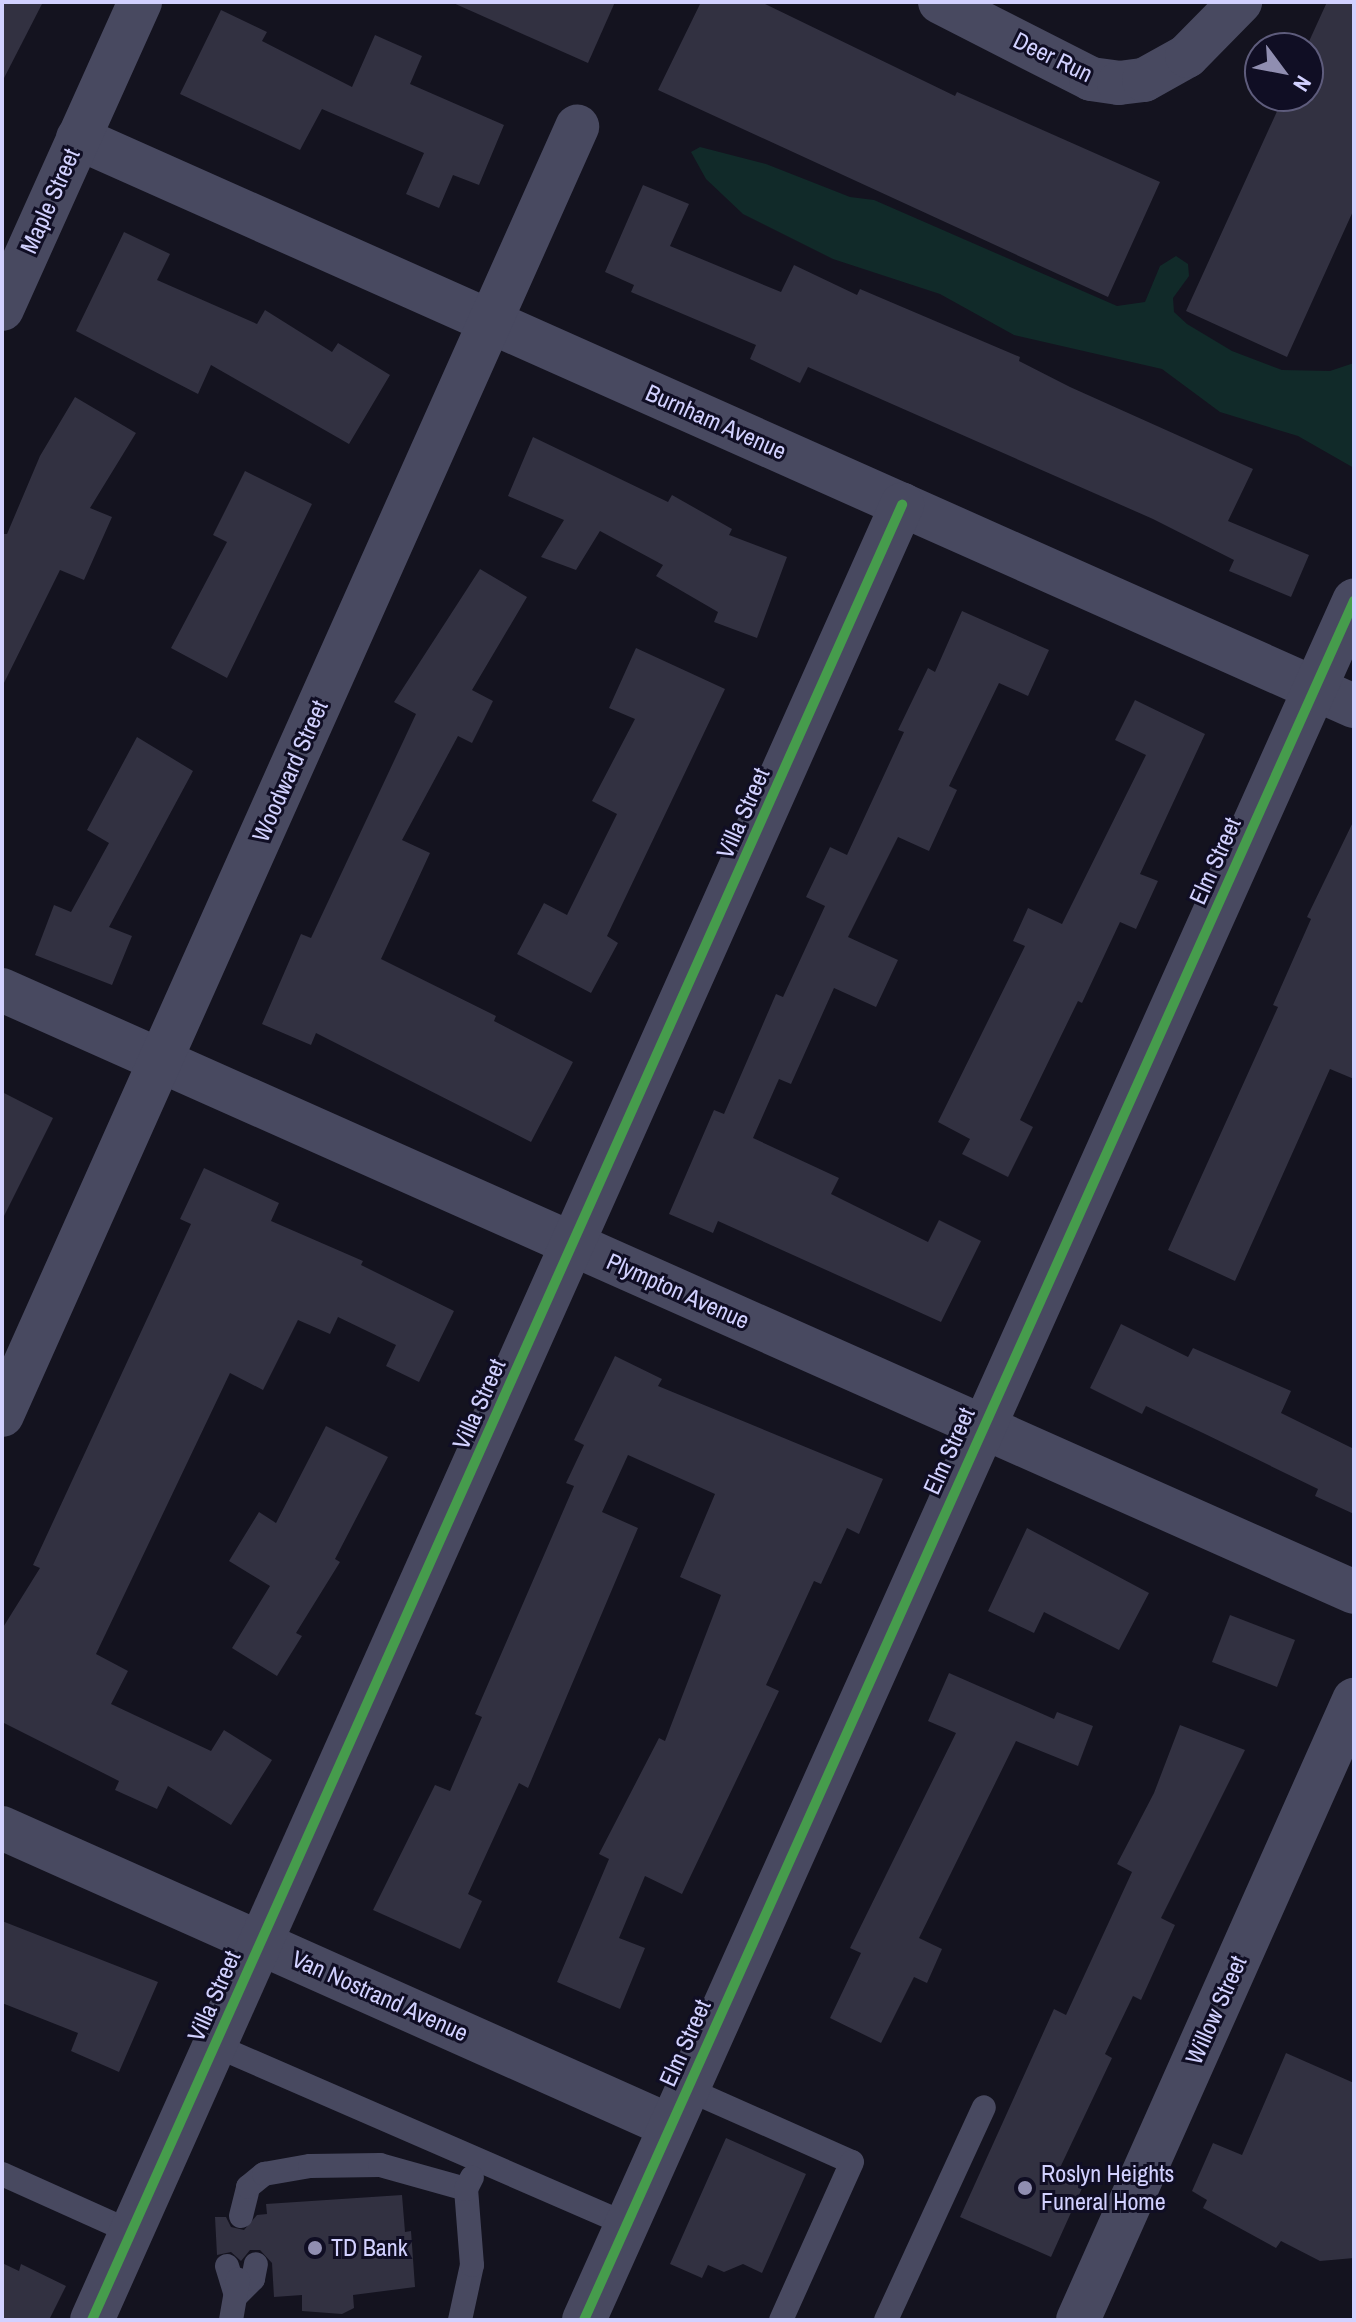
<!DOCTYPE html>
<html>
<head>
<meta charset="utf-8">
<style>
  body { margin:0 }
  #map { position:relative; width:1356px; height:2322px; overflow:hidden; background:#14131f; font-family:"Archivo Narrow",sans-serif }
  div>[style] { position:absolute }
  .green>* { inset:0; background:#112a29 }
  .building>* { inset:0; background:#323141 }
  .lane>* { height:24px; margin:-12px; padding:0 12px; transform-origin:12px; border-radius:12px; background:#484960 }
  .street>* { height:44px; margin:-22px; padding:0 22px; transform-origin:22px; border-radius:22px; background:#484960 }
  .cycleway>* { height:10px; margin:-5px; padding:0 5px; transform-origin:5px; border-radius:5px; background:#469c4c }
  .dots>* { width:22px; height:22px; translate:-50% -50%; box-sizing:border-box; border:4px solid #100e24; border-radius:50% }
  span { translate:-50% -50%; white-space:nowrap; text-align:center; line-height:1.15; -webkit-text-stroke:6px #100e24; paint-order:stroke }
  .street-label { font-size:24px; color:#d2d1ff }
  .poi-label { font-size:24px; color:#d2d1ff }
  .left { translate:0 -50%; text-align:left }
  .frame { position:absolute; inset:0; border:4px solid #d2d1ff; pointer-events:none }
  .north { position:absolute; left:1244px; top:32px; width:80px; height:80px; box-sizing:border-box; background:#100e24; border:2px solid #5e5c7c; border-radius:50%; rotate:122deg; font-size:22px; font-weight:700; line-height:32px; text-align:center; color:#d2d1ff }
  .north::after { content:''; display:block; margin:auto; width:28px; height:36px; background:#908eb1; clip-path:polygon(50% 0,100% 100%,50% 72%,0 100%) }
</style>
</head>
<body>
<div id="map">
  <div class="green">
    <div style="clip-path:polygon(700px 147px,766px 164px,850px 197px,874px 200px,1117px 306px,1145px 302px,1160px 266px,1176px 256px,1188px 264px,1189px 276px,1173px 298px,1174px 312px,1187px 324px,1232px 351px,1282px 370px,1330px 371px,1354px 363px,1354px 468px,1298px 436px,1220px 412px,1162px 369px,1014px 335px,940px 294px,833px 259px,743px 214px,706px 179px,691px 152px)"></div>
  </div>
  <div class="building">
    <div style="clip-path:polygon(2px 2px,43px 2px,2px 82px)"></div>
    <div style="clip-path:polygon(451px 2px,615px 2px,588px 63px)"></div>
    <div style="clip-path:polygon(701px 2px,761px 2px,955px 96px,957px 92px,1160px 182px,1108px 297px,658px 90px)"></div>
    <div style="clip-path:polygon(1327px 2px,1354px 2px,1354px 209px,1287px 357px,1186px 311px,1284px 96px,1308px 96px,1306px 48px)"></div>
    <div style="clip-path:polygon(221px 10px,267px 32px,262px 41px,352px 87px,375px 35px,422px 56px,410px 84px,504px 125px,479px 185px,453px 175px,439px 208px,406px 194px,424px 153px,322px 109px,300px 150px,180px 94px)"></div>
    <div style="clip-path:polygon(643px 185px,689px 204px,670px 246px,781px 292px,794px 265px,857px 295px,860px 289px,1020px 357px,1019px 361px,1070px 387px,1253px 469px,1228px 521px,1309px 555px,1291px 597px,1229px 571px,1234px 560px,1153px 519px,808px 367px,800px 383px,750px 359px,756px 345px,631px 292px,634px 285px,605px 272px)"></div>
    <div style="clip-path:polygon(124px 232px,170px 254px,157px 280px,257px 324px,265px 310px,332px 352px,338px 343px,390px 375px,349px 444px,211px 365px,198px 394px,76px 331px)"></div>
    <div style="clip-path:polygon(75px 397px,136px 433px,90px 508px,112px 517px,84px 580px,60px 570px,2px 687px,2px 534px,7px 534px,40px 456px)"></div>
    <div style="clip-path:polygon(533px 437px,668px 502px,672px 495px,732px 529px,729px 535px,787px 557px,757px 638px,714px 622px,718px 612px,656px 576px,663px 565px,600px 531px,576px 570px,541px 557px,564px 520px,508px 496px)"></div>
    <div style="clip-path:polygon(245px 471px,312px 504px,227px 678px,171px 648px,227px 542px,213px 535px)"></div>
    <div style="clip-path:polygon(480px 569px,527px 597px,472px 690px,493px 701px,472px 743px,458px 736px,402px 840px,430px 853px,381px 959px,496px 1016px,494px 1021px,573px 1062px,531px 1142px,316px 1033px,311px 1045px,262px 1024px,301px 934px,311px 938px,416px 714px,394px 702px)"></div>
    <div style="clip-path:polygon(962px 611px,1049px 650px,1028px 696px,999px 683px,949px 786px,957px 790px,929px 851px,898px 837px,848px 937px,898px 960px,876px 1007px,834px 988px,791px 1084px,779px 1079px,753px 1138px,839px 1178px,831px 1194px,928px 1242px,939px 1220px,981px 1241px,941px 1322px,718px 1221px,713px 1233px,669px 1214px,714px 1110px,724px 1114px,776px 994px,783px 997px,825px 906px,806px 897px,830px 847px,847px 855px,904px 732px,898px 730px,928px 668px,935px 672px)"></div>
    <div style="clip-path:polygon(636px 648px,725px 689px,607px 936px,618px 943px,591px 993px,517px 954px,544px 903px,567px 915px,617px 814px,592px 801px,635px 719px,609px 708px)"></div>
    <div style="clip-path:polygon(1135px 700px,1205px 734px,1140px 874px,1158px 881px,1136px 929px,1120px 922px,1082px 1003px,1078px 1001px,1020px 1120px,1033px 1127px,1008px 1177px,962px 1154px,970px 1139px,938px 1122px,1025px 946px,1013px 941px,1028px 908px,1062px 924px,1146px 755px,1115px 740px)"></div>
    <div style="clip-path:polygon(137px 737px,193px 771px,109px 927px,132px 936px,112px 985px,35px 955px,54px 905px,71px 912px,109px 843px,87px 830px)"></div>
    <div style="clip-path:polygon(1354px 820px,1354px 1079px,1330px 1069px,1235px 1281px,1168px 1250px,1278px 1007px,1273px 1005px,1311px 919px,1307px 917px)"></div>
    <div style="clip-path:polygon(2px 1092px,53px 1118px,2px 1220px)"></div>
    <div style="clip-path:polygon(204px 1168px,279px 1203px,271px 1221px,363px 1261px,361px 1265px,454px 1311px,419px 1382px,386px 1366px,396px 1345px,338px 1317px,330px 1334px,298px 1320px,263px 1390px,230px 1373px,96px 1654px,128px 1671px,111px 1704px,211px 1751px,224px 1730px,272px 1760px,231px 1825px,168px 1786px,157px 1809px,115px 1790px,119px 1781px,2px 1722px,2px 1629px,40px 1568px,33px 1565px,191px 1224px,180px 1219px)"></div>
    <div style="clip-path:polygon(1121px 1324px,1188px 1357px,1193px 1348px,1291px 1391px,1281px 1413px,1354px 1449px,1354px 1514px,1315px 1496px,1318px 1489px,1203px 1433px,1146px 1406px,1142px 1414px,1090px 1388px)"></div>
    <div style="clip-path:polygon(615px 1356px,662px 1379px,658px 1386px,883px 1479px,859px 1534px,847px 1528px,821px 1584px,814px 1581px,766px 1685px,779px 1691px,682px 1894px,645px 1876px,619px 1938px,645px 1948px,620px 2009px,557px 1982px,609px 1859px,599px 1854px,659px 1738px,665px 1741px,721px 1595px,680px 1577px,715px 1494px,628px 1455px,602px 1512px,638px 1528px,528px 1788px,519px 1783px,468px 1894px,482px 1901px,460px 1949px,373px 1910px,435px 1785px,450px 1791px,482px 1717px,475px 1714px,574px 1486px,566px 1483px,584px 1445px,574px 1440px)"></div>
    <div style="clip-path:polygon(326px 1426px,388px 1457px,335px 1559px,340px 1562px,296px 1633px,302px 1636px,277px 1676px,232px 1648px,270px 1586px,229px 1561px,259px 1512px,276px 1523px)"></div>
    <div style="clip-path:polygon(1027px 1528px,1149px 1593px,1119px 1650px,1044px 1612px,1034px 1633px,988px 1611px)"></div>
    <div style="clip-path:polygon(1230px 1615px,1295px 1640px,1277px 1687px,1212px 1662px)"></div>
    <div style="clip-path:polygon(949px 1673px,1054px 1719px,1057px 1712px,1093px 1726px,1078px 1766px,1016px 1741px,919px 1938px,942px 1949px,927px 1983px,914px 1977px,881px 2043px,830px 2018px,861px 1953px,850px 1948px,956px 1733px,928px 1721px)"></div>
    <div style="clip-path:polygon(1180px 1725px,1245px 1750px,1161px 1918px,1175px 1925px,1141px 2000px,1133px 1996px,1105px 2054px,1112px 2058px,1057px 2174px,1083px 2186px,1051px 2257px,960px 2217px,1054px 2009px,1066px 2015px,1132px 1872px,1117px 1864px,1154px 1793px)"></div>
    <div style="clip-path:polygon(2px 1921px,158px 1982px,119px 2072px,71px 2051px,78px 2033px,2px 2003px)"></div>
    <div style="clip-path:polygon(1286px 2053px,1354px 2083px,1354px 2258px,1320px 2261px,1281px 2241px,1276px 2248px,1203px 2208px,1207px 2200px,1192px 2191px,1213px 2143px,1242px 2155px)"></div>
    <div style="clip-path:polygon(726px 2138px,806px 2174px,762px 2273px,743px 2264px,724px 2272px,708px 2265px,702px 2278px,670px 2264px)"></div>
    <div style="clip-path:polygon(402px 2195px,405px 2232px,411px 2231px,415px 2287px,353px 2295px,354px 2308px,342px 2314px,302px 2311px,302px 2295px,274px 2297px,272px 2263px,260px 2250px,250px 2250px,241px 2261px,231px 2252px,217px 2255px,215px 2217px,226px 2217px,231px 2227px,244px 2230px,257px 2215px,267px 2214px,266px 2204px)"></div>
    <div style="clip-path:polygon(2px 2263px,19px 2271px,21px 2264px,66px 2286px,49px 2320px,2px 2320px)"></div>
  </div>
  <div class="lane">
    <div style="left:214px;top:2045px;width:449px;rotate:23.5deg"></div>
    <div style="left:687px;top:2089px;width:180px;rotate:23.9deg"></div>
    <div style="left:852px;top:2162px;width:173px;rotate:114.2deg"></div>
    <div style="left:2px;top:2174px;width:141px;rotate:24.2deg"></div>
    <div style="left:241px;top:2216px;width:30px;rotate:-76deg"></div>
    <div style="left:248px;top:2187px;width:21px;rotate:-39deg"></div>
    <div style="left:264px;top:2174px;width:47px;rotate:-9.9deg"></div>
    <div style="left:310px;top:2166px;width:70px;rotate:-0.8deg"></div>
    <div style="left:380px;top:2165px;width:89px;rotate:15.6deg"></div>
    <div style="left:227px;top:2266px;width:31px;rotate:73deg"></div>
    <div style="left:236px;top:2296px;width:24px;rotate:-45deg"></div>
    <div style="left:253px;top:2279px;width:15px;rotate:-79deg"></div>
    <div style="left:231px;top:2320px;width:41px;rotate:-80.1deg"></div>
    <div style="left:460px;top:2320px;width:56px;rotate:-77.7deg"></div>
    <div style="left:472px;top:2265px;width:76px;rotate:-94.5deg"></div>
    <div style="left:466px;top:2189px;width:13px;rotate:-63deg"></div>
    <div style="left:886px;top:2320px;width:234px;rotate:-65.3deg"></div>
  </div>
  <div class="street">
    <div style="left:940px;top:2px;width:169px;rotate:27deg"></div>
    <div style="left:1091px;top:79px;width:28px;rotate:8deg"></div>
    <div style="left:1119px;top:83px;width:25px;rotate:-7deg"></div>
    <div style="left:1144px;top:80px;width:49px;rotate:-29.2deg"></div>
    <div style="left:1187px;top:56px;width:76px;rotate:-45.5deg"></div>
    <div style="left:78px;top:138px;width:1397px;rotate:24deg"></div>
    <div style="left:2px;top:309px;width:337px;rotate:-65.8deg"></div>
    <div style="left:2px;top:990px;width:1480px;rotate:24deg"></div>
    <div style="left:2px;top:1415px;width:1411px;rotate:-65.94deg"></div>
    <div style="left:2px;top:1828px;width:731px;rotate:24.04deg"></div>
    <div style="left:92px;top:2320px;width:1988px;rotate:-65.95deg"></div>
    <div style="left:584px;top:2320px;width:1884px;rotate:-65.87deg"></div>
    <div style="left:1078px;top:2320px;width:679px;rotate:-66deg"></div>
  </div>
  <div class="cycleway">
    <div style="left:92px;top:2320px;width:1988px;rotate:-65.95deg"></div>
    <div style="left:584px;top:2320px;width:1884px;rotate:-65.87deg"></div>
  </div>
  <div class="dots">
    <div style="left:1025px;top:2188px;background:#908eb1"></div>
    <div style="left:315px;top:2248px;background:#908eb1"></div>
  </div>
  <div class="street-label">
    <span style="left:1053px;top:57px;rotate:26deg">Deer Run</span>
    <span style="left:50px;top:201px;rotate:-66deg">Maple Street</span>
    <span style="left:716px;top:422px;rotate:24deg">Burnham Avenue</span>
    <span style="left:290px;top:771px;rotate:-66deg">Woodward Street</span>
    <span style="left:743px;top:813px;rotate:-66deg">Villa Street</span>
    <span style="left:1215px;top:861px;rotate:-66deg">Elm Street</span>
    <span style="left:678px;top:1291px;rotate:24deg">Plympton Avenue</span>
    <span style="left:479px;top:1404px;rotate:-66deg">Villa Street</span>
    <span style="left:949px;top:1451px;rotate:-66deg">Elm Street</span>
    <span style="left:214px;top:1996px;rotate:-66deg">Villa Street</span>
    <span style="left:380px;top:1996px;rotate:24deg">Van Nostrand Avenue</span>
    <span style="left:1216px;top:2010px;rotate:-66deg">Willow Street</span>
    <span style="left:685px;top:2043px;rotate:-66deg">Elm Street</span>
  </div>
  <div class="poi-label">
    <span class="left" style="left:1041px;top:2188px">Roslyn Heights<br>Funeral Home</span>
    <span class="left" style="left:331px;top:2248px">TD Bank</span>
  </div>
  <div class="frame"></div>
  <div class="north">N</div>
</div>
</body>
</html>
